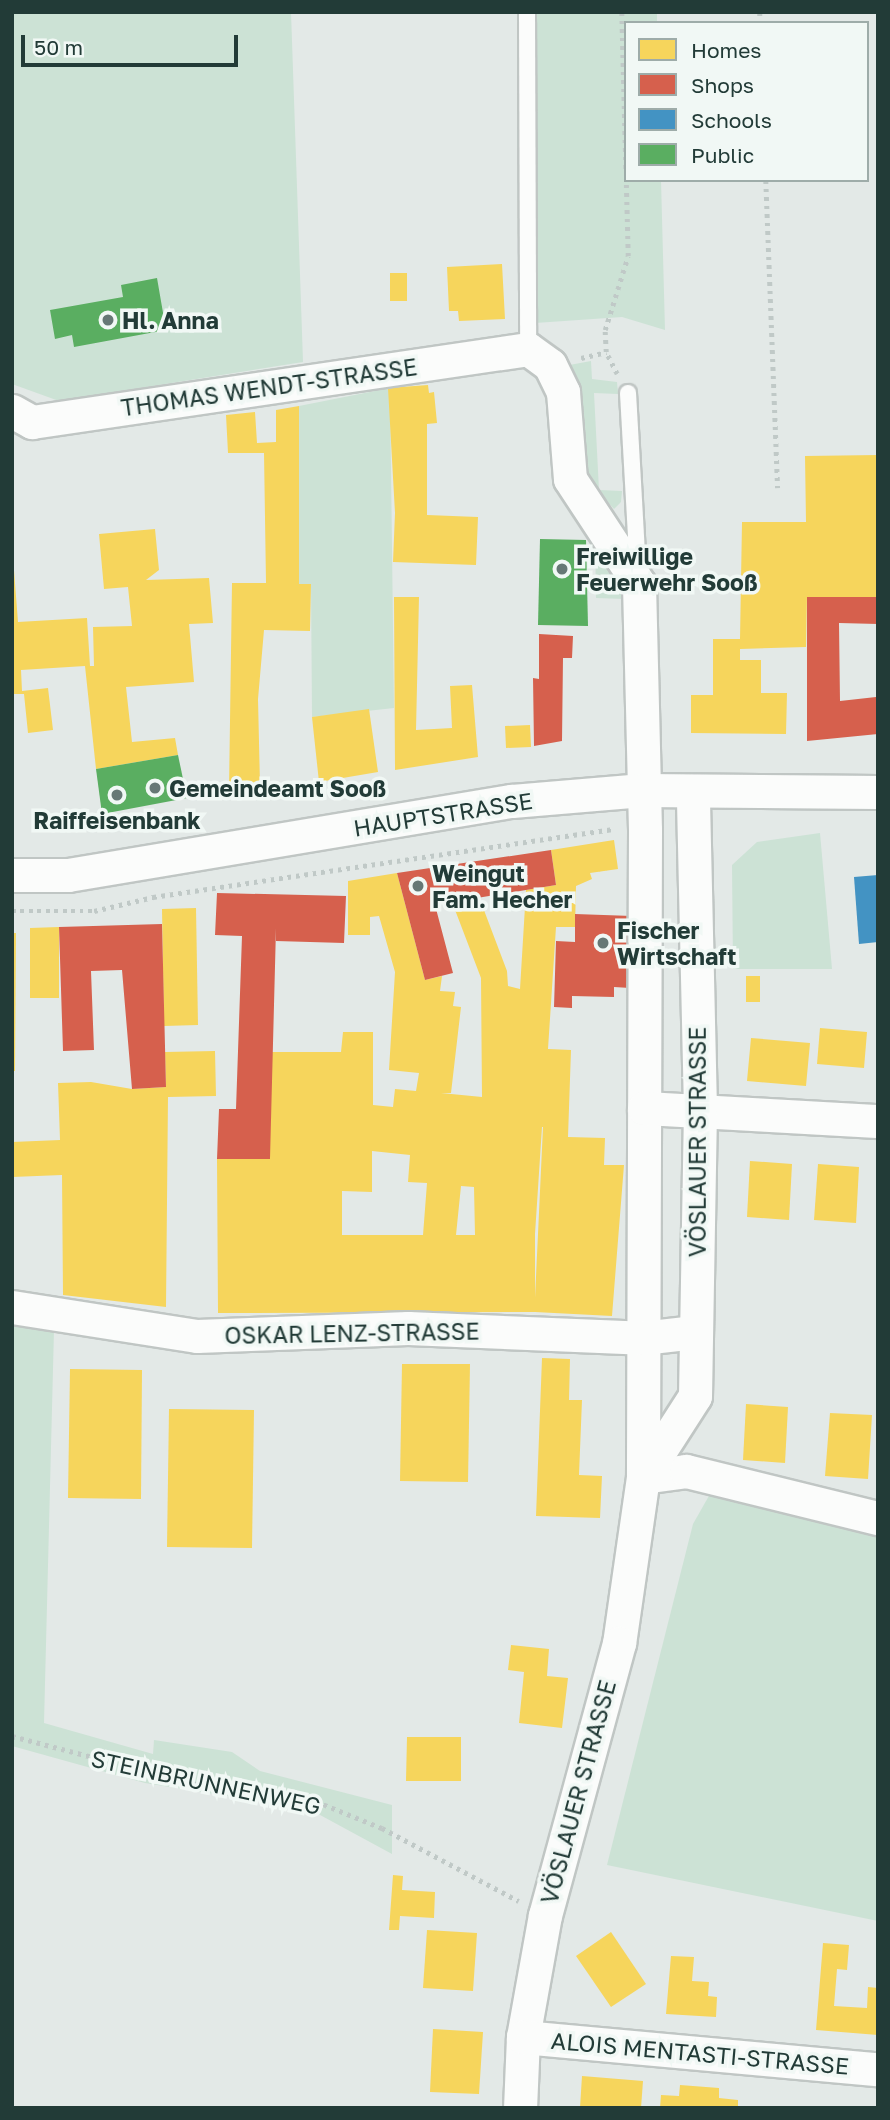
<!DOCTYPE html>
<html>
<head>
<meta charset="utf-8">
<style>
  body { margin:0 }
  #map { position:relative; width:890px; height:2120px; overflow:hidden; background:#e3e9e7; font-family:"Golos Text",sans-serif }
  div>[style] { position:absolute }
  .green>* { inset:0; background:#cce2d5 }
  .homes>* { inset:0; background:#f6d55c }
  .shops>* { inset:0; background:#d6604d }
  .schools>* { inset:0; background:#4393c3 }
  .public>* { inset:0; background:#5aae61 }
  .path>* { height:4.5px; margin-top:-2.25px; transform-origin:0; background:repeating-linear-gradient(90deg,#c0c9c7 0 3.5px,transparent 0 8.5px) }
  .roads { filter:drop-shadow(2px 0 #c0c6c4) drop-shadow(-2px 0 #c0c6c4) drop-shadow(0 2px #c0c6c4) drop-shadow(0 -2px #c0c6c4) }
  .service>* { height:16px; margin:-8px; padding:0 8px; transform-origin:8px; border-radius:8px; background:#fbfcfb }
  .minor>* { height:33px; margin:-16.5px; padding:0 16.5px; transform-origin:16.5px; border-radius:16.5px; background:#fbfcfb }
  .dots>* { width:19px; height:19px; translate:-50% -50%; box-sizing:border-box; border:4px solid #f1f8f5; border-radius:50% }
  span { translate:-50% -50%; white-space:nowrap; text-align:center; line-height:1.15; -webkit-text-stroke:7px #f1f8f5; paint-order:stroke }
  .poi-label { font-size:23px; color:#223b37; font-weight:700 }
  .left { translate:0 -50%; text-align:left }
  .street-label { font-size:23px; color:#223b37 }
  .frame { position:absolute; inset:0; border:14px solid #223b37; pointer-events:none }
  .legend { position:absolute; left:624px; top:21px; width:245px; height:161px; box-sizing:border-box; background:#f1f8f5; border:2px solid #9eaca9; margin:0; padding:9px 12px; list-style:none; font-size:21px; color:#223b37 }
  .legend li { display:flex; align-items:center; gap:14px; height:35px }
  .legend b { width:35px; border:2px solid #9eaca9 }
  .scale { position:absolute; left:21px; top:35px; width:217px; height:32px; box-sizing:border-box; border:4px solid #223b37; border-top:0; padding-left:9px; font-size:21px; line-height:24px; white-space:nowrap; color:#223b37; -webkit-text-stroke:5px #f1f8f5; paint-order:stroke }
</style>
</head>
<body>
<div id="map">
  <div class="green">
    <div style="clip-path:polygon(12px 12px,291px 12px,303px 362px,59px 401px,12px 384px)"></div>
    <div style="clip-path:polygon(535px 12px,657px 12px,657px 23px,626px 23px,626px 180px,661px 180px,665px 330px,622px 317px,535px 323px)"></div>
    <div style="clip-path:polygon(591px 361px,592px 379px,617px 382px,618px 394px,594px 393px,599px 490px,622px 491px,621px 502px,614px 509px,593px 486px,580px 450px,564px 366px)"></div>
    <div style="clip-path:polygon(390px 388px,394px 708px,312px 717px,311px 585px,299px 584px,299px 406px)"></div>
    <div style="clip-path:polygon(595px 538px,625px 590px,625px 599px,596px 598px)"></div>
    <div style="clip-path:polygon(820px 833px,832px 969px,733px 969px,732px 865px,757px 842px)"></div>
    <div style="clip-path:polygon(12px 1323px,54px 1330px,44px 1723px,153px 1754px,154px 1740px,232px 1752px,260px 1771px,392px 1805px,392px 1854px,309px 1809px,145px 1783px,12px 1746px)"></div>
    <div style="clip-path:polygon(710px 1494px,878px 1536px,878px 1921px,607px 1865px,693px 1524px)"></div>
  </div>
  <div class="homes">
    <div style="clip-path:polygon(502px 264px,505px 319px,459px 321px,458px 311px,449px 311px,447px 267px)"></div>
    <div style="clip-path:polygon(390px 273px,407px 273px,407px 301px,390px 301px)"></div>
    <div style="clip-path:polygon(428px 385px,429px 393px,434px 392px,437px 423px,427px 424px,427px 515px,478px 517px,476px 565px,393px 562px,395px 513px,388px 388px)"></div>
    <div style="clip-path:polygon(299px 406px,299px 584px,311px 584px,310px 631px,264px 630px,258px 699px,260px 785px,229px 791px,232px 583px,266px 583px,264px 453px,228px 453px,226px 415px,255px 412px,257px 443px,276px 442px,276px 410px)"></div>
    <div style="clip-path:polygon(878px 455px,878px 597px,807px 597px,806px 647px,740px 649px,740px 660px,761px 660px,761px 693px,787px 693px,786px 734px,691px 733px,691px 695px,713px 695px,713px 639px,740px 639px,742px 522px,806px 522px,805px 456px)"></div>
    <div style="clip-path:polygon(155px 529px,159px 570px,146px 580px,209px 578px,213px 623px,189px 624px,194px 682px,126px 687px,132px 742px,175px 738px,178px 755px,96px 769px,85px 666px,21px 670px,22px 691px,48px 688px,53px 730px,28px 733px,24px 694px,12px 694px,12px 544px,18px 622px,87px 618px,90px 666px,94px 666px,93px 627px,132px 626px,128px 587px,104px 589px,99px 534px)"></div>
    <div style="clip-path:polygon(394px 597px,419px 597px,416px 730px,452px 728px,450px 686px,472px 685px,478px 757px,395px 770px)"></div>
    <div style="clip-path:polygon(369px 709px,378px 772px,319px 782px,312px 717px)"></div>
    <div style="clip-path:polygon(530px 725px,531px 747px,506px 748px,505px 726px)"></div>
    <div style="clip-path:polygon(evenodd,614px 840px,618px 869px,590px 873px,592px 879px,576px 886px,575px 927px,556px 927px,548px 1049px,571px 1050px,568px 1137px,605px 1138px,604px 1165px,624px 1165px,612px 1316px,535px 1312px,218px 1313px,217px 1159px,270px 1159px,269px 1052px,341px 1052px,343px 1032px,373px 1032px,373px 1105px,393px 1107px,395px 1089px,416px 1091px,419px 1073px,389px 1070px,395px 972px,379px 916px,370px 917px,370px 935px,348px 935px,348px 881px,397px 873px,425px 980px,442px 976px,440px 991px,455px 992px,453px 1006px,461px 1007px,451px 1093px,441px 1093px,482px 1097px,481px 978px,452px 902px,479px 897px,507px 971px,508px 986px,520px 989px,526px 890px,556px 885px,551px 850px,614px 840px,542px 1127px,543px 1127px,535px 1298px,535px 1234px,542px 1127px,614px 840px,372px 1151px,410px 1155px,408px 1182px,427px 1183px,423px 1235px,342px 1235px,342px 1191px,372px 1192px,372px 1151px,614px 840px,461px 1186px,474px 1187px,475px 1235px,456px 1235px,461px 1186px)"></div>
    <div style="clip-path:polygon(196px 908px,198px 1025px,164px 1026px,162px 909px)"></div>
    <div style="clip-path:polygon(59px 927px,59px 998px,30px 998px,30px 928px)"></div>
    <div style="clip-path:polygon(12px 933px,16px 933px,15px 1071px,12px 1071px)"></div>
    <div style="clip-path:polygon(746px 976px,760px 976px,760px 1002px,746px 1002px)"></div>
    <div style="clip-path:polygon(820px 1028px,867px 1032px,864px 1068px,817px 1064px)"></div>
    <div style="clip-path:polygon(751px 1038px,810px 1043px,806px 1086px,747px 1081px)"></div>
    <div style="clip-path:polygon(215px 1051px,216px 1096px,168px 1097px,166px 1307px,63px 1295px,62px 1175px,12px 1177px,12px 1142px,60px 1140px,58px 1083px,91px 1082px,132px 1089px,166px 1087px,165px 1052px)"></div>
    <div style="clip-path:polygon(750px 1161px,792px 1164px,789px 1220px,747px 1217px)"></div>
    <div style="clip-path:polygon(818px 1164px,859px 1167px,856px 1223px,814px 1220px)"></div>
    <div style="clip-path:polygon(542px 1358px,570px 1359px,569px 1400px,582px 1400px,579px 1475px,602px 1476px,600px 1518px,536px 1516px)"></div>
    <div style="clip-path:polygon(402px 1364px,470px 1364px,468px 1482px,400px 1481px)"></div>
    <div style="clip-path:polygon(70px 1369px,142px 1370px,141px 1499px,68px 1498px)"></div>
    <div style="clip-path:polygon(746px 1404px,788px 1407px,785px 1463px,743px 1460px)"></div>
    <div style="clip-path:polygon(169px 1409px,254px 1410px,252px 1548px,167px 1547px)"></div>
    <div style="clip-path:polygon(830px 1413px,872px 1415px,868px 1479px,825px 1476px)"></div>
    <div style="clip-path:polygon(511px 1645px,549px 1649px,547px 1676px,568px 1678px,562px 1728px,519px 1723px,524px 1672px,508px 1670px)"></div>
    <div style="clip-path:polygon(407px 1737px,461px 1737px,461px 1781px,406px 1781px)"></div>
    <div style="clip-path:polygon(393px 1875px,403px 1876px,402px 1890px,435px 1892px,434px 1918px,400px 1916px,399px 1930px,389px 1930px)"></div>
    <div style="clip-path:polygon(427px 1930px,477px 1933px,473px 1991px,423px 1988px)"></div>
    <div style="clip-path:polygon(611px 1932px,646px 1984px,611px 2007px,576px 1956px)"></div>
    <div style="clip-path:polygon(823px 1943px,849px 1945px,847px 1970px,837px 1969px,834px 2006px,867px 2008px,868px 1987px,878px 1988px,878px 2035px,816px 2030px)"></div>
    <div style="clip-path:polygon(671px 1956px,694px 1957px,692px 1981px,709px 1982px,708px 1996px,717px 1997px,716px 2017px,666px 2014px)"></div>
    <div style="clip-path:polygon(433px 2029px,483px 2032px,479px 2094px,430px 2092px)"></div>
    <div style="clip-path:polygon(582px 2076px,643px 2081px,641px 2108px,580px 2108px)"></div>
    <div style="clip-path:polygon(680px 2085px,719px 2088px,719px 2098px,738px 2100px,738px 2108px,660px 2108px,661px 2095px,679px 2096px)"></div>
  </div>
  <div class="shops">
    <div style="clip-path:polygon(807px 597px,878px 597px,878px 624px,839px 623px,840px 701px,876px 697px,878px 734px,807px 741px)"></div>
    <div style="clip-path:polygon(539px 634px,573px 636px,572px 658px,563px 658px,562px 741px,534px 746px,533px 678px,539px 679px)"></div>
    <div style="clip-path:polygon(551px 850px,556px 885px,435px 905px,453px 973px,425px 980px,397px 873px)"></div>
    <div style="clip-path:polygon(217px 893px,346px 896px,344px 943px,276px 941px,276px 928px,270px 1159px,217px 1159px,219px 1109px,236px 1109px,242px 936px,215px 935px)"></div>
    <div style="clip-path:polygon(575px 914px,632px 916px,630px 988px,614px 987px,614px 997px,572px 996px,572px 1008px,554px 1007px,556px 941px,575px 942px)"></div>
    <div style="clip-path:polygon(162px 924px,166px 1087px,132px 1089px,122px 970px,91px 971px,94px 1050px,63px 1051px,59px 927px)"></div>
  </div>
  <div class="schools">
    <div style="clip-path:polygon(878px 875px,878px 942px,859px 944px,854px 877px)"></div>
  </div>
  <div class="public">
    <div style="clip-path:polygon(157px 278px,166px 330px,74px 347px,72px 335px,55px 339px,50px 310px,123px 297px,121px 285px)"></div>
    <div style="clip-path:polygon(540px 539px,586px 540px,588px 626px,538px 625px)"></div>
    <div style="clip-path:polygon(178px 755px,187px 798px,102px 814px,96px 769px)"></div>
  </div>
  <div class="path">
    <div style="left:622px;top:12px;width:157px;rotate:88.5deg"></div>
    <div style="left:760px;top:12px;width:11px;rotate:90deg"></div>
    <div style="left:766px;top:180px;width:308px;rotate:87.8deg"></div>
    <div style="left:581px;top:358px;width:26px;rotate:-13deg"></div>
    <div style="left:617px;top:374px;width:25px;rotate:-117deg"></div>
    <div style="left:606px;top:352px;width:22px;rotate:-93deg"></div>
    <div style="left:605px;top:330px;width:77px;rotate:-72.7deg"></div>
    <div style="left:628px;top:256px;width:76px;rotate:-91.5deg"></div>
    <div style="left:12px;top:911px;width:82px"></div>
    <div style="left:94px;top:911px;width:61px;rotate:-13.3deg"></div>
    <div style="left:153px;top:897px;width:467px;rotate:-8.4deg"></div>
    <div style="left:12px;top:1736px;width:194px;rotate:14.6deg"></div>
    <div style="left:200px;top:1785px;width:109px;rotate:6.9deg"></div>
    <div style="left:308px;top:1798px;width:80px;rotate:22.1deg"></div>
    <div style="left:382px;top:1828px;width:155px;rotate:28.1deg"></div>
  </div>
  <div class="roads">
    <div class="service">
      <div style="left:527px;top:12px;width:337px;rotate:89.8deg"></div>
      <div style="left:628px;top:393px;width:178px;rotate:86.8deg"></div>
    </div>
    <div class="minor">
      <div style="left:12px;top:411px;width:23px;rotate:29deg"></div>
      <div style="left:32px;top:422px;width:501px;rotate:-8.37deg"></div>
      <div style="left:528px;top:349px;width:27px;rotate:36deg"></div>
      <div style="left:550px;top:365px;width:30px;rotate:64deg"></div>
      <div style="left:563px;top:392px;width:87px;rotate:85.4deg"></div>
      <div style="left:570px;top:479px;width:126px;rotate:56.7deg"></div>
      <div style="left:639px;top:584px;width:246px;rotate:88.6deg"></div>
      <div style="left:645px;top:830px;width:647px;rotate:90.18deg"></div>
      <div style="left:643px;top:1477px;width:168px;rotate:98.2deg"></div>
      <div style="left:619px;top:1643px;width:282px;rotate:105.2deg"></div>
      <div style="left:545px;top:1915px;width:124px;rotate:100.2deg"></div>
      <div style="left:523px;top:2037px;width:71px;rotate:92.4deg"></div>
      <div style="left:12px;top:875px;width:56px"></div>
      <div style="left:68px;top:875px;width:450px;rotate:-9.5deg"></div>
      <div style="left:512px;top:801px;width:131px;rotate:-4.8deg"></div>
      <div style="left:643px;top:790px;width:235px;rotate:0.5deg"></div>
      <div style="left:644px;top:1108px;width:234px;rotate:3.2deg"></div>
      <div style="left:12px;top:1307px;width:187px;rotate:8.9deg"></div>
      <div style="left:197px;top:1336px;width:211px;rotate:-2.2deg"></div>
      <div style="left:408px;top:1328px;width:234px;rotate:2.4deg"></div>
      <div style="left:642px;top:1338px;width:53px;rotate:-6.5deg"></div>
      <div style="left:643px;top:1477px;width:96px;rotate:-57.3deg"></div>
      <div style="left:695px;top:1396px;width:287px;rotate:-89deg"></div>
      <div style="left:700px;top:1109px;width:317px;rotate:-91.3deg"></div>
      <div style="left:643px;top:1477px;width:43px;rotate:-7.9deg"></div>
      <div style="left:686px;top:1471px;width:198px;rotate:13.8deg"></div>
      <div style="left:523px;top:2037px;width:356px;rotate:5.2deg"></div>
    </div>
  </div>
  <div class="dots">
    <div style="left:108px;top:320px;background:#667875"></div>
    <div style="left:562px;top:569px;background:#667875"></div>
    <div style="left:155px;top:788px;background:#667875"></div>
    <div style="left:117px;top:795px;background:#667875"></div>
    <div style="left:418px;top:886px;background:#667875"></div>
    <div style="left:603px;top:943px;background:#667875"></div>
  </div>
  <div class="poi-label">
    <span class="left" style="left:122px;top:320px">Hl. Anna</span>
    <span class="left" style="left:576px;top:569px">Freiwillige<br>Feuerwehr Sooß</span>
    <span class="left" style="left:169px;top:788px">Gemeindeamt Sooß</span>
    <span style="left:117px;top:820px">Raiffeisenbank</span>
    <span class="left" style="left:432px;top:886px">Weingut<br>Fam. Hecher</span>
    <span class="left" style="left:617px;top:943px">Fischer<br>Wirtschaft</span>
  </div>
  <div class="street-label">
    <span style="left:269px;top:387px;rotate:-8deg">THOMAS WENDT-STRASSE</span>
    <span style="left:443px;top:814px;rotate:-9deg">HAUPTSTRASSE</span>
    <span style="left:697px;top:1142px;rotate:-90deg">VÖSLAUER STRASSE</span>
    <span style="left:352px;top:1333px;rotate:-1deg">OSKAR LENZ-STRASSE</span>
    <span style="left:206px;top:1782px;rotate:12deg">STEINBRUNNENWEG</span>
    <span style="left:578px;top:1792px;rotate:-75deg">VÖSLAUER STRASSE</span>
    <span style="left:700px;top:2053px;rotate:5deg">ALOIS MENTASTI-STRASSE</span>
  </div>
  <div class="frame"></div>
  <ul class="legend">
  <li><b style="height:19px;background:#f6d55c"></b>Homes</li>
  <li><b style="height:19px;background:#d6604d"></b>Shops</li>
  <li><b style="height:19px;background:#4393c3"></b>Schools</li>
  <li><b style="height:19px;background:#5aae61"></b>Public</li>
  </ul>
  <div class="scale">50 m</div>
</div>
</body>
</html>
